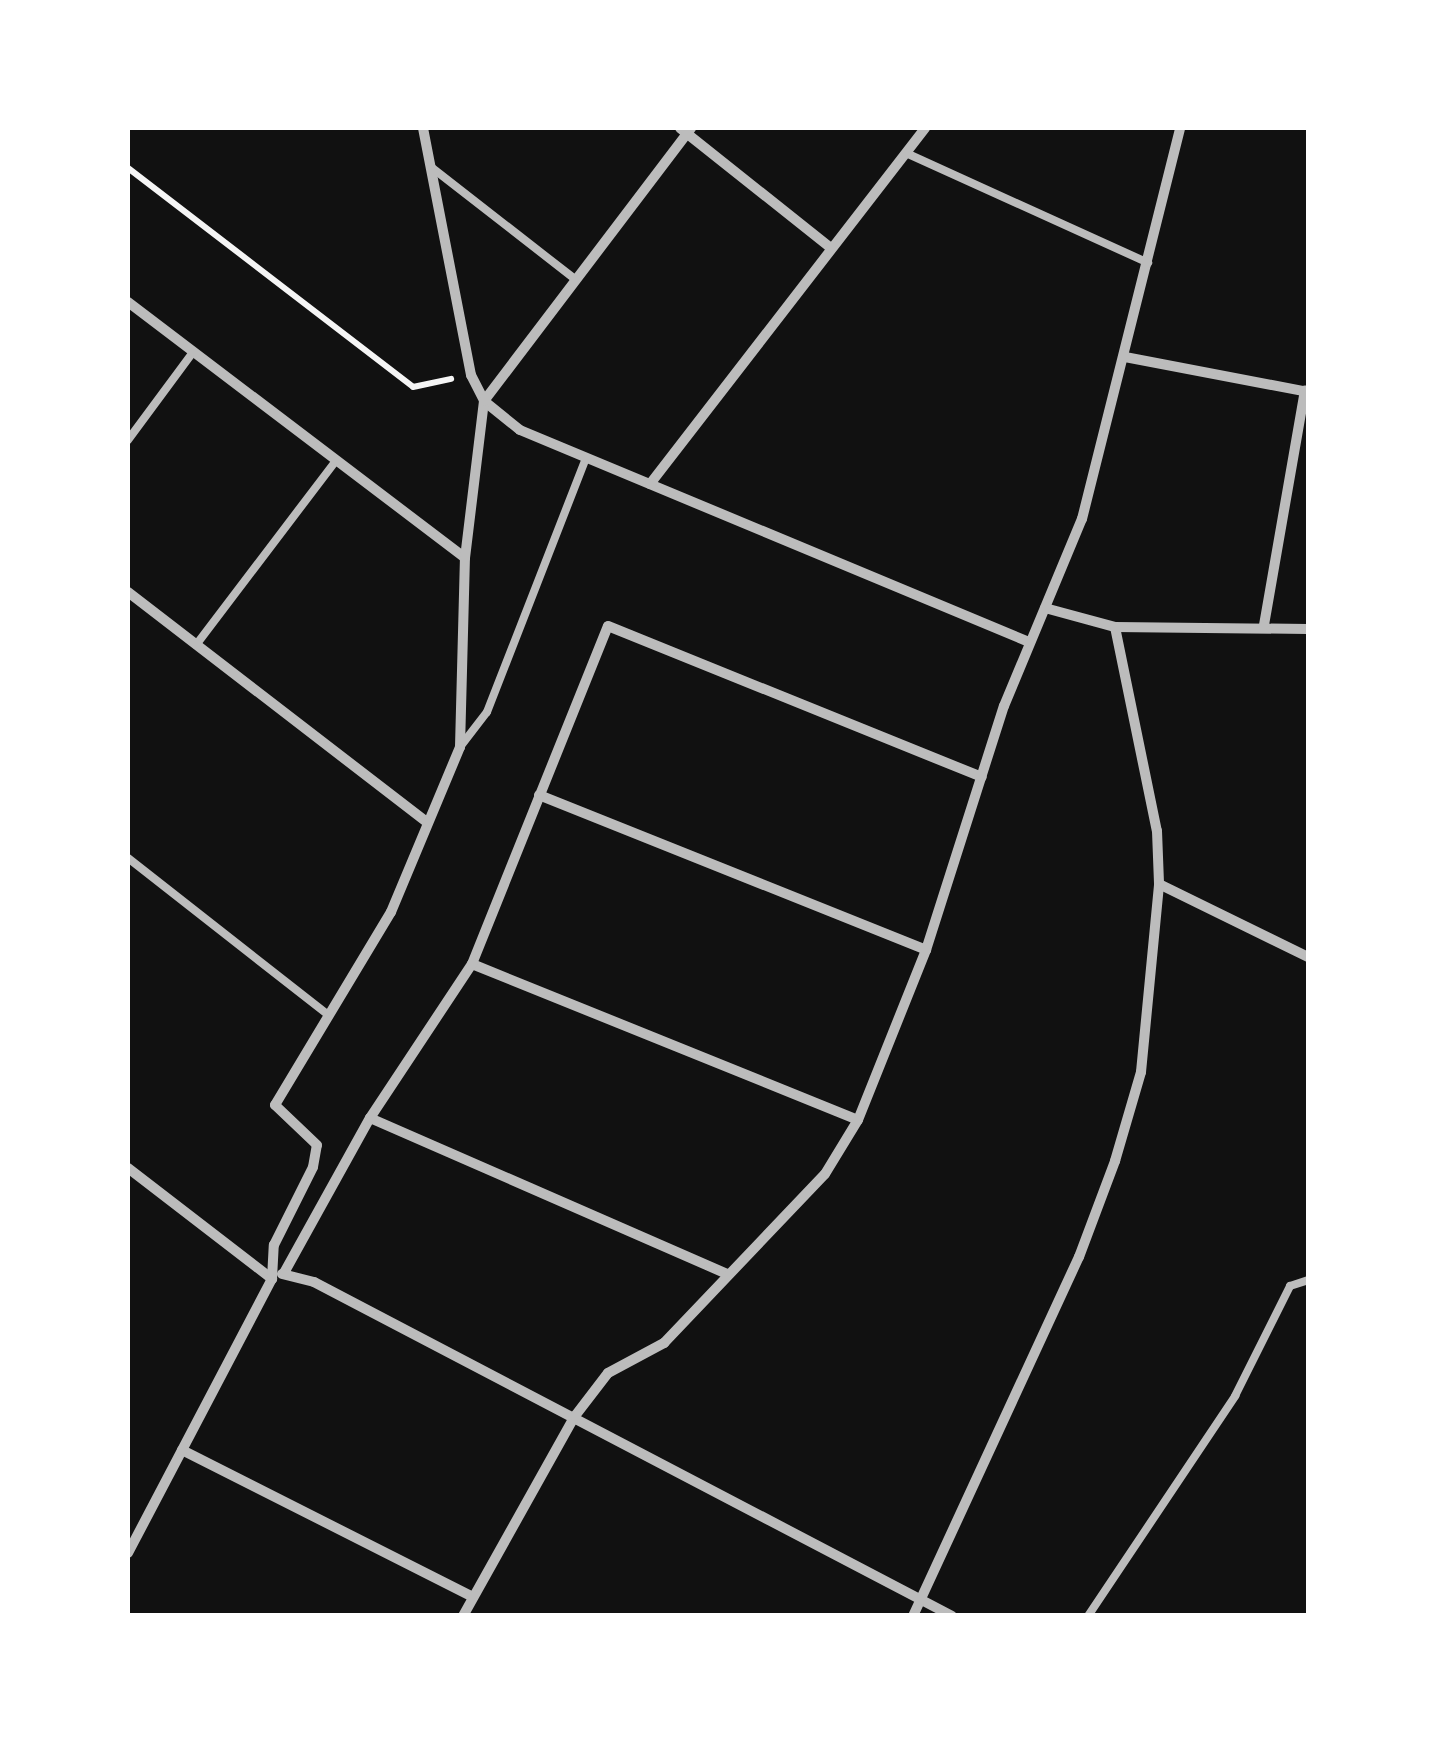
<!DOCTYPE html>
<html>
<head>
<meta charset="utf-8">
<style>
  body { margin:0 }
  #map { position:relative; width:1436px; height:1743px; overflow:hidden; background:#111; font-family:"Archivo Narrow",sans-serif }
  div>[style] { position:absolute }
  .path>* { height:6px; margin:-3px; padding:0 3px; transform-origin:3px; border-radius:3px; background:#f5f5f5 }
  .service>* { height:8px; margin:-4px; padding:0 4px; transform-origin:4px; border-radius:4px; background:#bcbcbc }
  .minor>* { height:10px; margin:-5px; padding:0 5px; transform-origin:5px; border-radius:5px; background:#bcbcbc }
  span { translate:-50% -50%; white-space:nowrap; text-align:center; line-height:1.15; -webkit-text-stroke:8px #fff; paint-order:stroke }
  .frame { position:absolute; inset:0; border:130px solid #fff; pointer-events:none }
</style>
</head>
<body>
<div id="map">
  <div class="path">
    <div style="left:128px;top:168px;width:359px;rotate:37.5deg"></div>
    <div style="left:413px;top:387px;width:39px;rotate:-12deg"></div>
  </div>
  <div class="service">
    <div style="left:906px;top:153px;width:266px;rotate:24.4deg"></div>
    <div style="left:431px;top:167px;width:184px;rotate:37.9deg"></div>
    <div style="left:128px;top:440px;width:109px;rotate:-53.5deg"></div>
    <div style="left:196px;top:645px;width:230px;rotate:-52.8deg"></div>
    <div style="left:460px;top:747px;width:44px;rotate:-52.4deg"></div>
    <div style="left:487px;top:712px;width:273px;rotate:-68.7deg"></div>
    <div style="left:128px;top:858px;width:254px;rotate:38.1deg"></div>
    <div style="left:1088px;top:1616px;width:265px;rotate:-56.2deg"></div>
    <div style="left:1235px;top:1396px;width:123px;rotate:-63.4deg"></div>
    <div style="left:1290px;top:1286px;width:19px;rotate:-18deg"></div>
  </div>
  <div class="minor">
    <div style="left:423px;top:128px;width:252px;rotate:79deg"></div>
    <div style="left:471px;top:375px;width:29px;rotate:63deg"></div>
    <div style="left:484px;top:401px;width:46px;rotate:38.9deg"></div>
    <div style="left:520px;top:430px;width:551px;rotate:22.61deg"></div>
    <div style="left:680px;top:128px;width:193px;rotate:38.5deg"></div>
    <div style="left:128px;top:302px;width:423px;rotate:37.2deg"></div>
    <div style="left:1125px;top:357px;width:186px;rotate:10.8deg"></div>
    <div style="left:650px;top:484px;width:450px;rotate:-52.3deg"></div>
    <div style="left:128px;top:592px;width:377px;rotate:37.6deg"></div>
    <div style="left:1045px;top:608px;width:73px;rotate:15.2deg"></div>
    <div style="left:1115px;top:627px;width:193px;rotate:0.6deg"></div>
    <div style="left:1264px;top:625px;width:238px;rotate:-80.1deg"></div>
    <div style="left:1115px;top:627px;width:208px;rotate:78.4deg"></div>
    <div style="left:1157px;top:831px;width:53px;rotate:87.8deg"></div>
    <div style="left:1159px;top:884px;width:166px;rotate:26.1deg"></div>
    <div style="left:539px;top:795px;width:417px;rotate:21.8deg"></div>
    <div style="left:472px;top:964px;width:416px;rotate:22deg"></div>
    <div style="left:370px;top:1118px;width:390px;rotate:23.6deg"></div>
    <div style="left:128px;top:1168px;width:182px;rotate:37.6deg"></div>
    <div style="left:284px;top:1273px;width:177px;rotate:-61deg"></div>
    <div style="left:370px;top:1118px;width:185px;rotate:-56.5deg"></div>
    <div style="left:472px;top:964px;width:364px;rotate:-68.1deg"></div>
    <div style="left:608px;top:626px;width:403px;rotate:22deg"></div>
    <div style="left:282px;top:1274px;width:33px;rotate:14deg"></div>
    <div style="left:314px;top:1282px;width:720px;rotate:27.63deg"></div>
    <div style="left:182px;top:1450px;width:326px;rotate:26.8deg"></div>
    <div style="left:128px;top:1553px;width:310px;rotate:-62.3deg"></div>
    <div style="left:272px;top:1279px;width:34px;rotate:-87deg"></div>
    <div style="left:274px;top:1245px;width:87px;rotate:-63.4deg"></div>
    <div style="left:313px;top:1167px;width:22px;rotate:-80deg"></div>
    <div style="left:317px;top:1145px;width:58px;rotate:-136.4deg"></div>
    <div style="left:275px;top:1105px;width:225px;rotate:-59deg"></div>
    <div style="left:391px;top:912px;width:179px;rotate:-67.3deg"></div>
    <div style="left:460px;top:747px;width:189px;rotate:-88.5deg"></div>
    <div style="left:465px;top:558px;width:158px;rotate:-83.1deg"></div>
    <div style="left:484px;top:401px;width:343px;rotate:-52.8deg"></div>
    <div style="left:463px;top:1616px;width:229px;rotate:-60.8deg"></div>
    <div style="left:575px;top:1416px;width:54px;rotate:-52.5deg"></div>
    <div style="left:608px;top:1373px;width:64px;rotate:-28.2deg"></div>
    <div style="left:664px;top:1343px;width:233px;rotate:-46.4deg"></div>
    <div style="left:825px;top:1174px;width:63px;rotate:-58.6deg"></div>
    <div style="left:858px;top:1120px;width:183px;rotate:-68.2deg"></div>
    <div style="left:926px;top:950px;width:256px;rotate:-72.3deg"></div>
    <div style="left:1004px;top:706px;width:203px;rotate:-67.4deg"></div>
    <div style="left:1082px;top:519px;width:403px;rotate:-75.9deg"></div>
    <div style="left:913px;top:1616px;width:396px;rotate:-65.2deg"></div>
    <div style="left:1079px;top:1257px;width:103px;rotate:-69.4deg"></div>
    <div style="left:1115px;top:1161px;width:93px;rotate:-73.7deg"></div>
    <div style="left:1141px;top:1072px;width:189px;rotate:-84.5deg"></div>
  </div>
  <div class="frame"></div>
</div>
</body>
</html>
